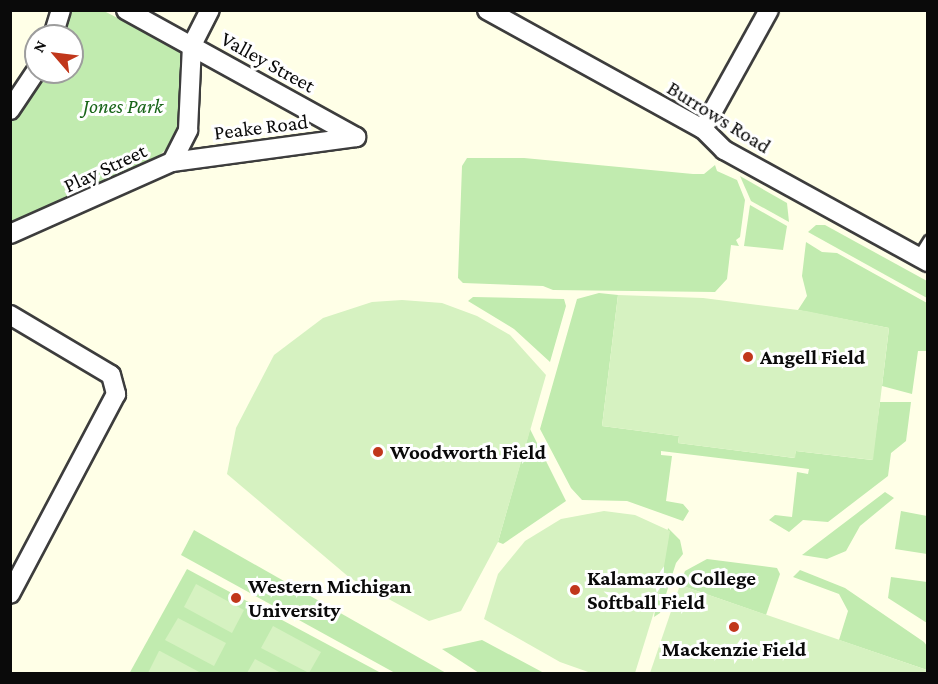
<!DOCTYPE html>
<html>
<head>
<meta charset="utf-8">
<style>
  body { margin:0 }
  #map { position:relative; width:938px; height:684px; overflow:hidden; background:#ffffe7; font-family:"Crimson Pro",serif }
  div>[style] { position:absolute }
  .green>* { inset:0; background:#c1ebaf }
  .pitch>* { inset:0; background:#d6f2c1 }
  .roads { filter:drop-shadow(2px 0 #3d3d3d) drop-shadow(-2px 0 #3d3d3d) drop-shadow(0 2px #3d3d3d) drop-shadow(0 -2px #3d3d3d) }
  .lane>* { height:9px; margin:-4.5px; padding:0 4.5px; transform-origin:4.5px; border-radius:4.5px; background:#fff }
  .street>* { height:18px; margin:-9px; padding:0 9px; transform-origin:9px; border-radius:9px; background:#fff }
  .dots>* { width:16px; height:16px; translate:-50% -50%; box-sizing:border-box; border:3px solid #fff; border-radius:50% }
  span { translate:-50% -50%; white-space:nowrap; text-align:center; line-height:1.15; -webkit-text-stroke:6px #fff; paint-order:stroke }
  .street-label { font-size:21px; color:#0a0a0a }
  .park-label { font-size:21px; color:#186418; font-style:italic }
  .poi-label { font-size:21px; color:#0a0a0a; font-weight:700 }
  .left { translate:0 -50%; text-align:left }
  .frame { position:absolute; inset:0; border:12px solid #0a0a0a; pointer-events:none }
  .north { position:absolute; left:24px; top:24px; width:60px; height:60px; box-sizing:border-box; background:#fff; border:2px solid #9d9d9d; border-radius:50%; rotate:298deg; font-size:16px; font-weight:700; line-height:24px; text-align:center; color:#0a0a0a }
  .north::after { content:''; display:block; margin:auto; width:21px; height:27px; background:#c1371b; clip-path:polygon(50% 0,100% 100%,50% 72%,0 100%) }
</style>
</head>
<body>
<div id="map">
  <div class="green">
    <div style="clip-path:polygon(65px 11px,104px 11px,178px 49px,182px 56px,185px 114px,173px 142px,155px 160px,11px 224px,11px 119px,43px 72px,72px 72px,72px 36px,57px 36px)"></div>
    <div style="clip-path:polygon(467px 158px,524px 158px,693px 174px,704px 174px,715px 165px,717px 171px,737px 180px,745px 200px,740px 237px,736px 240px,739px 246px,731px 245px,727px 279px,715px 292px,553px 290px,543px 286px,463px 283px,458px 278px,462px 166px)"></div>
    <div style="clip-path:polygon(740px 176px,787px 203px,789px 222px,751px 201px)"></div>
    <div style="clip-path:polygon(750px 205px,787px 226px,783px 250px,744px 246px)"></div>
    <div style="clip-path:polygon(816px 225px,825px 225px,927px 281px,927px 298px,808px 232px)"></div>
    <div style="clip-path:polygon(806px 242px,822px 252px,837px 253px,927px 303px,927px 351px,918px 351px,912px 394px,882px 386px,889px 328px,798px 310px,807px 296px,802px 276px)"></div>
    <div style="clip-path:polygon(599px 293px,618px 295px,602px 426px,679px 436px,678px 443px,794px 458px,796px 451px,872px 460px,880px 402px,911px 402px,906px 441px,891px 453px,888px 476px,828px 522px,803px 520px,789px 532px,769px 520px,775px 515px,792px 517px,797px 472px,808px 474px,809px 469px,661px 451px,661px 455px,672px 456px,666px 501px,683px 504px,689px 511px,683px 521px,627px 501px,582px 500px,571px 488px,540px 429px,577px 299px)"></div>
    <div style="clip-path:polygon(473px 297px,564px 299px,566px 306px,550px 362px,514px 329px,468px 301px)"></div>
    <div style="clip-path:polygon(530px 429px,566px 501px,503px 544px,498px 542px)"></div>
    <div style="clip-path:polygon(885px 492px,894px 498px,860px 526px,846px 551px,827px 559px,802px 555px)"></div>
    <div style="clip-path:polygon(901px 511px,927px 516px,927px 554px,895px 549px)"></div>
    <div style="clip-path:polygon(668px 528px,680px 540px,683px 554px,676px 563px,660px 613px,654px 617px)"></div>
    <div style="clip-path:polygon(194px 530px,446px 673px,395px 673px,181px 555px)"></div>
    <div style="clip-path:polygon(707px 559px,777px 568px,780px 574px,766px 615px,680px 585px,685px 571px)"></div>
    <div style="clip-path:polygon(187px 569px,381px 673px,129px 674px)"></div>
    <div style="clip-path:polygon(800px 570px,845px 588px,924px 642px,927px 646px,927px 670px,839px 640px,848px 611px,839px 594px,793px 577px)"></div>
    <div style="clip-path:polygon(891px 577px,927px 582px,927px 623px,888px 598px)"></div>
    <div style="clip-path:polygon(482px 640px,544px 673px,479px 673px,442px 649px)"></div>
  </div>
  <div class="pitch">
    <div style="clip-path:polygon(618px 295px,703px 298px,806px 311px,889px 328px,873px 460px,796px 451px,795px 458px,678px 443px,679px 436px,602px 426px)"></div>
    <div style="clip-path:polygon(402px 300px,442px 303px,477px 316px,510px 335px,546px 375px,498px 542px,461px 611px,429px 621px,350px 578px,227px 474px,236px 428px,274px 355px,323px 318px,372px 302px)"></div>
    <div style="clip-path:polygon(604px 511px,635px 515px,670px 531px,659px 596px,635px 673px,591px 673px,560px 662px,484px 619px,498px 574px,525px 541px,561px 519px)"></div>
    <div style="clip-path:polygon(196px 584px,244px 610px,232px 633px,184px 607px)"></div>
    <div style="clip-path:polygon(680px 585px,927px 670px,927px 673px,650px 673px)"></div>
    <div style="clip-path:polygon(178px 618px,226px 643px,214px 666px,165px 640px)"></div>
    <div style="clip-path:polygon(273px 626px,321px 652px,309px 673px,261px 648px)"></div>
    <div style="clip-path:polygon(159px 651px,160px 651px,201px 673px,148px 673px)"></div>
    <div style="clip-path:polygon(255px 659px,281px 673px,247px 673px)"></div>
  </div>
  <div class="roads">
    <div class="lane">
      <div style="left:918px;top:256px;width:19px;rotate:-58deg"></div>
    </div>
    <div class="street">
      <div style="left:126px;top:10px;width:263px;rotate:28.9deg"></div>
      <div style="left:487px;top:10px;width:247px;rotate:28.9deg"></div>
      <div style="left:703px;top:129px;width:30px;rotate:45deg"></div>
      <div style="left:724px;top:150px;width:233px;rotate:28.8deg"></div>
      <div style="left:53px;top:36px;width:27px;rotate:-73deg"></div>
      <div style="left:10px;top:110px;width:47px;rotate:-56.3deg"></div>
      <div style="left:703px;top:129px;width:136px;rotate:-61deg"></div>
      <div style="left:172px;top:162px;width:186px;rotate:-7.7deg"></div>
      <div style="left:10px;top:234px;width:177px;rotate:-24deg"></div>
      <div style="left:172px;top:162px;width:36px;rotate:-63deg"></div>
      <div style="left:188px;top:130px;width:85px;rotate:-87.3deg"></div>
      <div style="left:192px;top:45px;width:39px;rotate:-63deg"></div>
      <div style="left:10px;top:315px;width:117px;rotate:30.7deg"></div>
      <div style="left:111px;top:375px;width:20px;rotate:75deg"></div>
      <div style="left:116px;top:394px;width:226px;rotate:117.9deg"></div>
    </div>
  </div>
  <div class="dots">
    <div style="left:748px;top:357px;background:#c1371b"></div>
    <div style="left:378px;top:452px;background:#c1371b"></div>
    <div style="left:575px;top:590px;background:#c1371b"></div>
    <div style="left:236px;top:598px;background:#c1371b"></div>
    <div style="left:734px;top:627px;background:#c1371b"></div>
  </div>
  <div class="street-label">
    <span style="left:268px;top:62px;rotate:29deg">Valley Street</span>
    <span style="left:719px;top:117px;rotate:32deg">Burrows Road</span>
    <span style="left:261px;top:127px;rotate:-7deg">Peake Road</span>
    <span style="left:105px;top:168px;rotate:-25deg">Play Street</span>
  </div>
  <div class="park-label">
    <span style="left:123px;top:106px">Jones Park</span>
  </div>
  <div class="poi-label">
    <span class="left" style="left:760px;top:357px">Angell Field</span>
    <span class="left" style="left:390px;top:452px">Woodworth Field</span>
    <span class="left" style="left:587px;top:590px">Kalamazoo College<br>Softball Field</span>
    <span class="left" style="left:248px;top:598px">Western Michigan<br>University</span>
    <span style="left:734px;top:649px">Mackenzie Field</span>
  </div>
  <div class="frame"></div>
  <div class="north">N</div>
</div>
</body>
</html>
